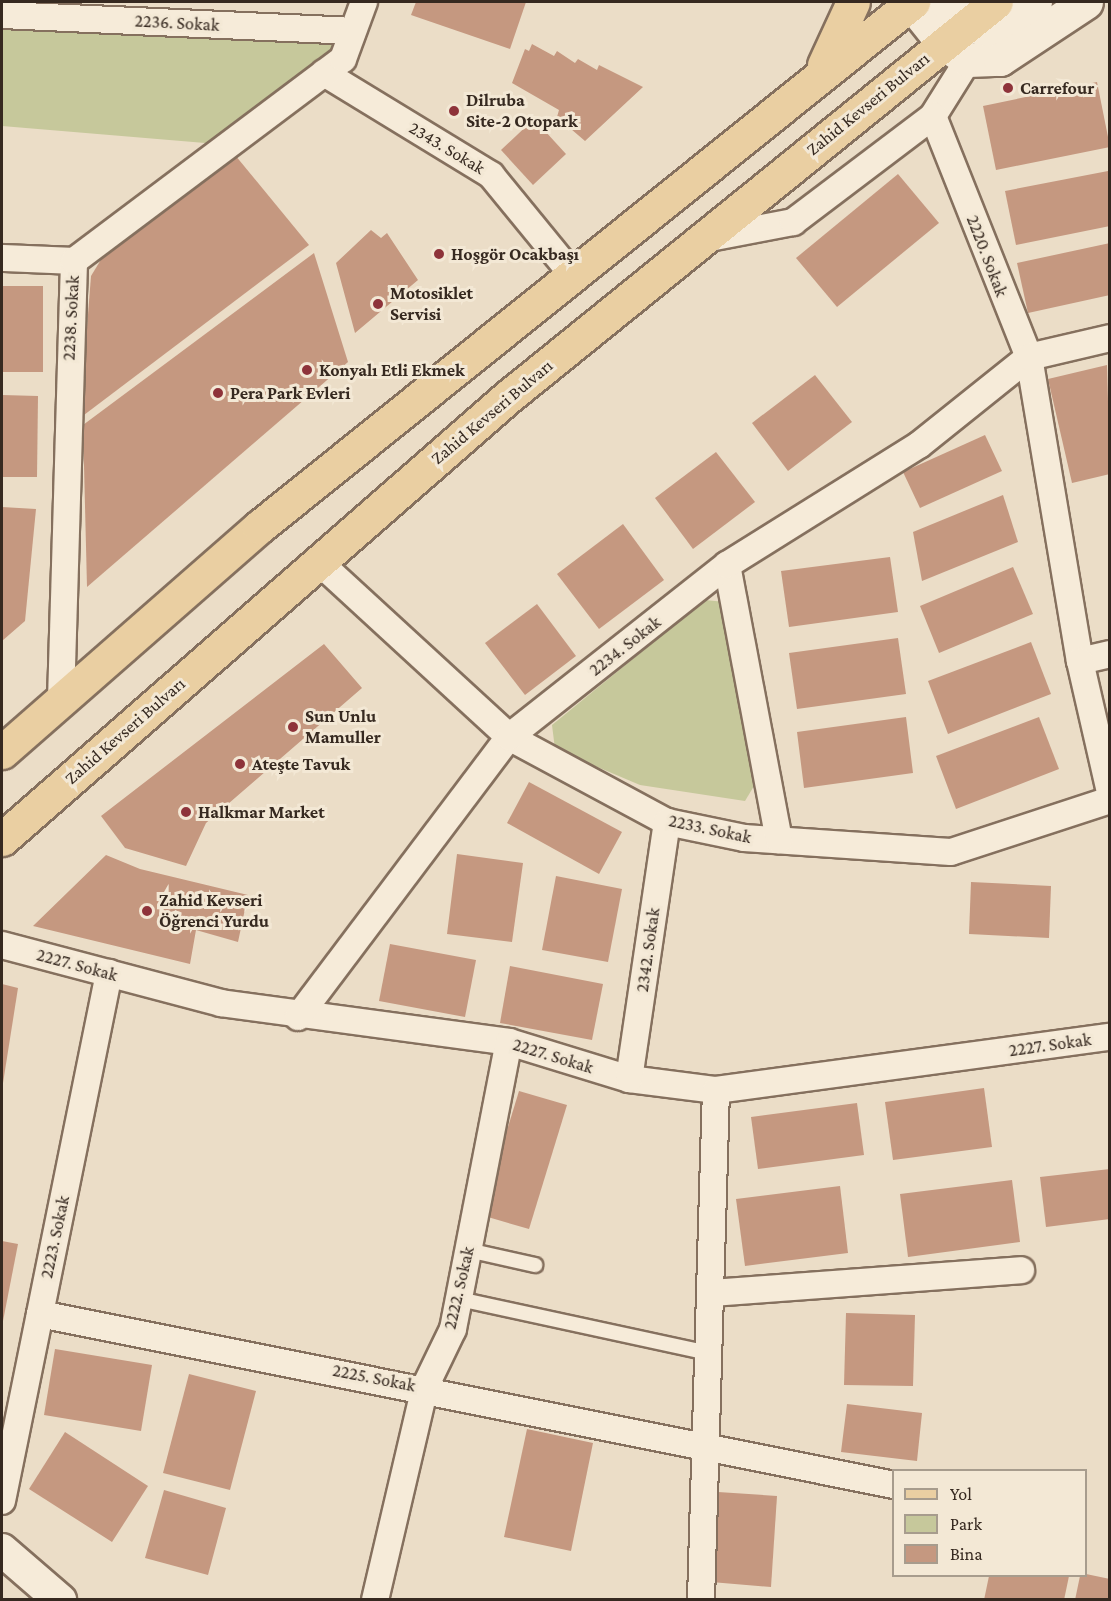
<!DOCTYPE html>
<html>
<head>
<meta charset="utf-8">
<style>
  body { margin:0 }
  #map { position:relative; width:1111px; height:1601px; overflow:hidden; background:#ebddc7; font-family:"Crimson Pro",serif }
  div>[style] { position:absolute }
  .green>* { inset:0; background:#c6c89b }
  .building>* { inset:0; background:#c59880 }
  .roads { filter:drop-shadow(2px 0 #85705e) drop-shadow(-2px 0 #85705e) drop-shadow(0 2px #85705e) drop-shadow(0 -2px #85705e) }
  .service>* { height:14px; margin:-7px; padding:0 7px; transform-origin:7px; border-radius:7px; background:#f6ebd9 }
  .minor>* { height:26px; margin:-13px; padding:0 13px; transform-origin:13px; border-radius:13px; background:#f6ebd9 }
  .tertiary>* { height:32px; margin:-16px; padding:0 16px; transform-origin:16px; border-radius:16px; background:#f6ebd9 }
  .secondary>* { height:33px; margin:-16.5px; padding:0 16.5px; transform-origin:16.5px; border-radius:16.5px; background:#f6ebd9 }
  .primary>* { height:33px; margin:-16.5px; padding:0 16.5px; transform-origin:16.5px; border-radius:16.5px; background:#eacfa2 }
  .dots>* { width:16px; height:16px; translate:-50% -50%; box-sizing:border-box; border:3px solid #f3e8d5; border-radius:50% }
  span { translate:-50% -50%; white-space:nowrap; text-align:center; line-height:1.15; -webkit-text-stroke:6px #f3e8d5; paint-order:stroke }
  .street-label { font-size:18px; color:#362920 }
  .poi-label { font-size:18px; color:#362920; font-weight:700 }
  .left { translate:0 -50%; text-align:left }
  .frame { position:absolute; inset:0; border:3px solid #362920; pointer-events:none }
  .legend { position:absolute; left:892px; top:1469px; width:195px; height:108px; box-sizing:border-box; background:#f3e8d5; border:2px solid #a79c8d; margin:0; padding:8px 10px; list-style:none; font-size:18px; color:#362920 }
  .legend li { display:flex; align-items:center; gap:12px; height:30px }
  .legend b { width:30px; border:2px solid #a79c8d }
</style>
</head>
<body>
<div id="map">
  <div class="green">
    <div style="clip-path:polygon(2px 15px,353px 31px,343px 59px,229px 145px,2px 126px)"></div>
    <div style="clip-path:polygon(705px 600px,725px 602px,754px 786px,745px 801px,640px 785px,555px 749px,552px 725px)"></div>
  </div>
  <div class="building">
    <div style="clip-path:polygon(416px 2px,526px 2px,510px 49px,411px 15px)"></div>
    <div style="clip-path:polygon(532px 44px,554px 56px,557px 51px,575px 63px,578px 59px,597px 70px,599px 65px,643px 87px,585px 141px,557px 117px,559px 110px,512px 83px,525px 49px,529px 51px)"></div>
    <div style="clip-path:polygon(1097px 82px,1110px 147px,996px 170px,983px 106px)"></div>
    <div style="clip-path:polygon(534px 119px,566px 154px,533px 185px,501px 150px)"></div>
    <div style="clip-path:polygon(235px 155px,309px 245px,80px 418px,91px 276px,105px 253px)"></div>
    <div style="clip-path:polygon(1108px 171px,1110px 226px,1016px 245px,1005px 191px)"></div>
    <div style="clip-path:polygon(898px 174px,939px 223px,837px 307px,796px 258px)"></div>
    <div style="clip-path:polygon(371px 230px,381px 238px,387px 233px,418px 280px,355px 333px,336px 263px)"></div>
    <div style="clip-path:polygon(1110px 243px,1110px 295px,1028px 313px,1017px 263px)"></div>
    <div style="clip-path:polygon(314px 253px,348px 362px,87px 587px,83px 425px)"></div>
    <div style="clip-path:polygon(2px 286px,43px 286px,43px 372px,2px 372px)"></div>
    <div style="clip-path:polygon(1107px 365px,1110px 474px,1072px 483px,1048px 379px)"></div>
    <div style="clip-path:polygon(815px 375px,852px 422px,788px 471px,752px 423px)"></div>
    <div style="clip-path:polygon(2px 395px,38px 396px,37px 477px,2px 477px)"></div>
    <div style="clip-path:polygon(985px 435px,1002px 471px,920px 508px,903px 472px)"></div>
    <div style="clip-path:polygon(716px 452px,755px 502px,693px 549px,655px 498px)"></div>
    <div style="clip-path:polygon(1003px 495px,1018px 542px,922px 581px,913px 532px)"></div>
    <div style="clip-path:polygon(2px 507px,36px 509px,25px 621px,2px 641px)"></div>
    <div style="clip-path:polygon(623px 524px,664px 580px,599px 629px,557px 574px)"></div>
    <div style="clip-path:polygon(890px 557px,898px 612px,789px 627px,781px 571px)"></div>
    <div style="clip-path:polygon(1013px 567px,1033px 614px,939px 653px,920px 606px)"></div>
    <div style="clip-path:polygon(537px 604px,576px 656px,525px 695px,485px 643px)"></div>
    <div style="clip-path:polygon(898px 638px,906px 694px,797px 709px,789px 653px)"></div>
    <div style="clip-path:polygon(1031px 642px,1051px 694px,948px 734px,928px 681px)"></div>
    <div style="clip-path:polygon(324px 644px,362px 688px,206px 823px,186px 866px,125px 848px,101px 816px)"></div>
    <div style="clip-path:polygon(906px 717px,913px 773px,804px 788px,797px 732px)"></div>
    <div style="clip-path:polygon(1039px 717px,1059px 769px,956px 809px,936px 756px)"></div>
    <div style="clip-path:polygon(529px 782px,622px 832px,599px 874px,507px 823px)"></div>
    <div style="clip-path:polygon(457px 854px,523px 863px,512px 942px,447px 934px)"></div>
    <div style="clip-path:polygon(106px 855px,140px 869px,248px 895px,238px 942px,196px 930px,190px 964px,33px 926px)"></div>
    <div style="clip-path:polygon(556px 876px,622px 889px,608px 962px,542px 950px)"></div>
    <div style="clip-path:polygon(971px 882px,1051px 886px,1049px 938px,969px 934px)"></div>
    <div style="clip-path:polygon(390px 944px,476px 960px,465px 1017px,379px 1001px)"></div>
    <div style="clip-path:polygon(510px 966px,603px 984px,592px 1040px,500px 1023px)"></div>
    <div style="clip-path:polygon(2px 984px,18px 988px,3px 1083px,2px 1082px)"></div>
    <div style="clip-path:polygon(984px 1088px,992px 1147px,893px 1160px,885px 1102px)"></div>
    <div style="clip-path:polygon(519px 1091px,567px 1105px,529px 1229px,481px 1215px)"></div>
    <div style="clip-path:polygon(857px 1103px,864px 1155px,758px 1169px,751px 1117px)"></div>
    <div style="clip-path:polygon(1110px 1169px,1110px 1219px,1046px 1227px,1040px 1177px)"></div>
    <div style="clip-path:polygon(1012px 1180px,1020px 1242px,908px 1257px,900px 1194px)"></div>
    <div style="clip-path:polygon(840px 1186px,848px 1253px,745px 1266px,736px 1199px)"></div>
    <div style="clip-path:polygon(2px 1241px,18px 1244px,3px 1321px,2px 1321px)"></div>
    <div style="clip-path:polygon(846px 1313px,915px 1315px,913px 1386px,844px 1385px)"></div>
    <div style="clip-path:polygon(55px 1349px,152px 1365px,141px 1431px,44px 1415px)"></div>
    <div style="clip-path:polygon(189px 1374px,256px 1391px,230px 1490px,163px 1473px)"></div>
    <div style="clip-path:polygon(847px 1404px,922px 1413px,917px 1461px,841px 1452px)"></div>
    <div style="clip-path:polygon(527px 1429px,593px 1443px,571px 1551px,504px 1537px)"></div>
    <div style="clip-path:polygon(65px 1432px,148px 1486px,112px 1542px,29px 1489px)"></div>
    <div style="clip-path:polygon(164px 1490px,226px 1508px,208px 1575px,145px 1558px)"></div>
    <div style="clip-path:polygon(718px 1492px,777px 1496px,771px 1587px,711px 1582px)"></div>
    <div style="clip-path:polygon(1086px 1574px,1110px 1579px,1110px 1600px,1075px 1600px,1080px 1576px)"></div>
    <div style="clip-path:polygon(989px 1576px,1069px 1576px,1064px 1600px,984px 1600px)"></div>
  </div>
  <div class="roads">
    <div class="service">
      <div style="left:468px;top:1250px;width:69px;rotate:12.6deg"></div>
      <div style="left:459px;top:1299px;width:256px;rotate:12.2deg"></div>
    </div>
    <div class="minor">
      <div style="left:2px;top:15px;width:351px;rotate:2.6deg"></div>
      <div style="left:324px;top:73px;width:196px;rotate:31.4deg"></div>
      <div style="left:491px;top:175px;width:128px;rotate:50.7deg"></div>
      <div style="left:933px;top:116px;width:66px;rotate:-58deg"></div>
      <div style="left:704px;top:239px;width:91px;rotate:-10.8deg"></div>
      <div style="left:793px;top:222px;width:176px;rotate:-37.1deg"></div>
      <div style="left:933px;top:116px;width:259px;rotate:68.3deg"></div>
      <div style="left:1029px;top:357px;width:308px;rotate:80.5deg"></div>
      <div style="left:1080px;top:661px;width:31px;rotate:-13deg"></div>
      <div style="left:2px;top:258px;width:72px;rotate:2.4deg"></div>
      <div style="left:319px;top:562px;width:258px;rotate:42.6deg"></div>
      <div style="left:509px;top:737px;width:179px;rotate:28.3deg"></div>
      <div style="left:667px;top:822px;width:79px;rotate:11.7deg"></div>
      <div style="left:744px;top:838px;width:207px;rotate:3.9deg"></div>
      <div style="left:951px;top:852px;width:167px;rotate:-18.1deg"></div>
      <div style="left:727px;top:565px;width:280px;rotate:79.3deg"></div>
      <div style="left:1080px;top:661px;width:134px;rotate:77.1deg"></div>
      <div style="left:61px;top:700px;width:439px;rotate:-88.3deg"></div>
      <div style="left:74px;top:261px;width:336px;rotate:-36.9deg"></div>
      <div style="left:343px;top:59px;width:61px;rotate:-69.8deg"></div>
      <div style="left:2px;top:945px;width:227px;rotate:14.8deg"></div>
      <div style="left:221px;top:1003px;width:291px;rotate:7.7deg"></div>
      <div style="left:509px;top:1042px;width:126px;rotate:17.1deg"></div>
      <div style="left:629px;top:1079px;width:88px;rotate:7.2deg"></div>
      <div style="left:716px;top:1090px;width:398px;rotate:-7.7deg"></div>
      <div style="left:298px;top:1017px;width:351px;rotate:-53deg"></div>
      <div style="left:509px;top:737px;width:278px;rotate:-38.3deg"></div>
      <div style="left:727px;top:565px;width:226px;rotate:-32deg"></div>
      <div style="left:919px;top:445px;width:141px;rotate:-38.7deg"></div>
      <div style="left:1029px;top:357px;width:83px;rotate:-13.2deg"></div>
      <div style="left:629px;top:1079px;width:260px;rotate:-81.6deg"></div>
      <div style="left:711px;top:1293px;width:311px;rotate:-4.2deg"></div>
      <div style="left:40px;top:1314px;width:871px;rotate:11.32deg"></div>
      <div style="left:2px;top:1501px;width:539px;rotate:-78.54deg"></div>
      <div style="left:375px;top:1600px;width:219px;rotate:-76.8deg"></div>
      <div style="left:425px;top:1387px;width:64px;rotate:-64.2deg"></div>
      <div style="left:453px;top:1329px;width:292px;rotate:-79deg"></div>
      <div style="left:701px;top:1600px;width:510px;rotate:-88.32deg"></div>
    </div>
    <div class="tertiary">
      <div style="left:2px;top:1550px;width:77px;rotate:40.8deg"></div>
    </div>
    <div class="secondary">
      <div style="left:910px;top:2px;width:53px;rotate:51.2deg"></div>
      <div style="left:943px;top:43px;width:30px;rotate:34deg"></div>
      <div style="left:968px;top:60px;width:32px;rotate:-2deg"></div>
      <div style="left:1000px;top:59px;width:103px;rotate:-33.5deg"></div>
      <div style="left:946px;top:2px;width:30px;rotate:49deg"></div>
      <div style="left:966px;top:25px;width:21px;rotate:11deg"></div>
      <div style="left:987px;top:29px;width:55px;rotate:-29.4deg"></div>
    </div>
    <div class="primary">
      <div style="left:824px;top:65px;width:69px;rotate:-65.3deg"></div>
      <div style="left:2px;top:752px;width:342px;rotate:-41.2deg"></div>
      <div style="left:259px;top:527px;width:839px;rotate:-38.76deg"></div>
      <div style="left:2px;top:839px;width:673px;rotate:-41.15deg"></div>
      <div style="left:509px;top:396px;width:626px;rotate:-38.97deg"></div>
    </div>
  </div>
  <div class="dots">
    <div style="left:1008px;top:88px;background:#8e333a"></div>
    <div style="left:454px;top:111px;background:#8e333a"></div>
    <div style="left:439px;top:254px;background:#8e333a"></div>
    <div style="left:378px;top:304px;background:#8e333a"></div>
    <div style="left:307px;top:370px;background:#8e333a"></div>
    <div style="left:218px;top:393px;background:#8e333a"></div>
    <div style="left:293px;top:727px;background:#8e333a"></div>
    <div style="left:240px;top:764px;background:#8e333a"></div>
    <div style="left:186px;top:812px;background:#8e333a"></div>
    <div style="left:147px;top:911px;background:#8e333a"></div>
  </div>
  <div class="street-label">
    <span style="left:177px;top:23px;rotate:3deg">2236. Sokak</span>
    <span style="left:868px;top:104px;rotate:-39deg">Zahid Kevseri Bulvarı</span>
    <span style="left:447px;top:148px;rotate:31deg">2343. Sokak</span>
    <span style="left:987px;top:256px;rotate:69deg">2220. Sokak</span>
    <span style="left:71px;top:318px;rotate:-87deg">2238. Sokak</span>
    <span style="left:492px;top:412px;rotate:-40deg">Zahid Kevseri Bulvarı</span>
    <span style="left:625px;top:646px;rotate:-38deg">2234. Sokak</span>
    <span style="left:125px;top:731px;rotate:-41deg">Zahid Kevseri Bulvarı</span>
    <span style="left:710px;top:829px;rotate:12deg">2233. Sokak</span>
    <span style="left:648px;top:950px;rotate:-82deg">2342. Sokak</span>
    <span style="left:77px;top:965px;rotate:15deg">2227. Sokak</span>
    <span style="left:1050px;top:1045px;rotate:-8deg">2227. Sokak</span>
    <span style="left:553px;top:1056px;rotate:17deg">2227. Sokak</span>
    <span style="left:55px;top:1237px;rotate:-78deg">2223. Sokak</span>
    <span style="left:459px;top:1288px;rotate:-77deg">2222. Sokak</span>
    <span style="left:374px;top:1378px;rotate:11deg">2225. Sokak</span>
  </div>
  <div class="poi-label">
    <span class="left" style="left:1020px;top:88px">Carrefour</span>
    <span class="left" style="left:466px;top:111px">Dilruba<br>Site-2 Otopark</span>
    <span class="left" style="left:451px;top:254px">Hoşgör Ocakbaşı</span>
    <span class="left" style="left:390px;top:304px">Motosiklet<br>Servisi</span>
    <span class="left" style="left:319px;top:370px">Konyalı Etli Ekmek</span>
    <span class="left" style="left:230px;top:393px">Pera Park Evleri</span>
    <span class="left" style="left:305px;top:727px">Sun Unlu<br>Mamuller</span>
    <span class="left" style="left:252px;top:764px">Ateşte Tavuk</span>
    <span class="left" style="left:198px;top:812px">Halkmar Market</span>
    <span class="left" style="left:159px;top:911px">Zahid Kevseri<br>Öğrenci Yurdu</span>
  </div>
  <div class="frame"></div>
  <ul class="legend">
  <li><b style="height:8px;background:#eacfa2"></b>Yol</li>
  <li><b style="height:16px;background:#c6c89b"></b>Park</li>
  <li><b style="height:16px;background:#c59880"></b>Bina</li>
  </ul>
</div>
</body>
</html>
